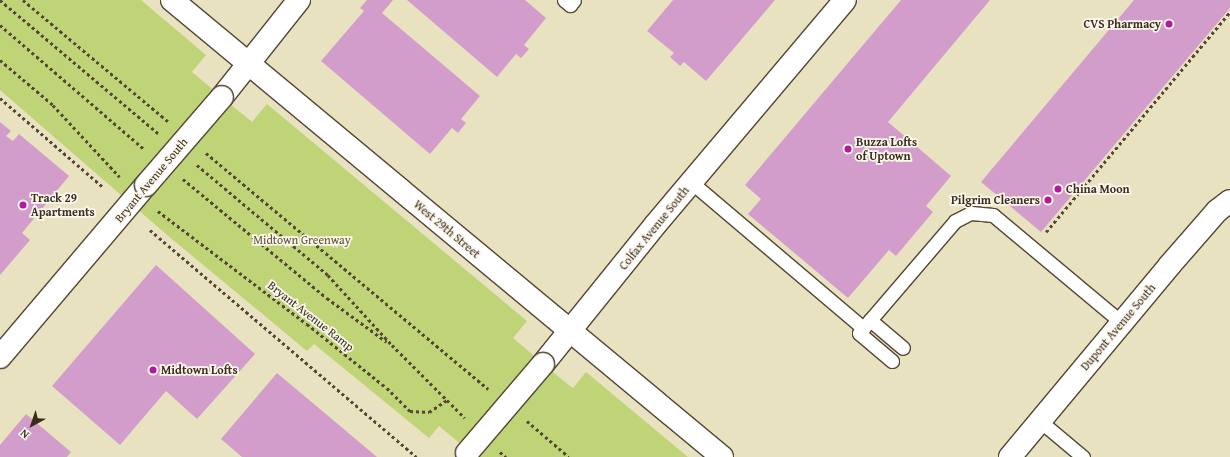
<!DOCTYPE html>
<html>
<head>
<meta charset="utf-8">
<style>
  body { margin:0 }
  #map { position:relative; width:1230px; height:457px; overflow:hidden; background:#e9e2c1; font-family:"Gentium Book Plus",serif }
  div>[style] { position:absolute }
  .green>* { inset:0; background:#bfd377 }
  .building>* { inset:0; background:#d39dcb }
  .path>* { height:2.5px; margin-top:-1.25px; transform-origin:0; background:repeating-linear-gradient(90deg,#554636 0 3px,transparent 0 6px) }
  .roads { filter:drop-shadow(1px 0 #554636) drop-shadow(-1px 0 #554636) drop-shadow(0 1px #554636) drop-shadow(0 -1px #554636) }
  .service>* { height:13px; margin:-6.5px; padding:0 6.5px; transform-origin:6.5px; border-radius:6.5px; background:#fff }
  .minor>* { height:22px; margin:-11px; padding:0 11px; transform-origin:11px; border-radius:11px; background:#fff }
  .tertiary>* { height:22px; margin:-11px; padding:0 11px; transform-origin:11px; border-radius:11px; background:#fff }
  .bridges { filter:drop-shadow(1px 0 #554636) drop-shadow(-1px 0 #554636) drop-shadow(0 1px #554636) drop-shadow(0 -1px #554636) }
  .minor-bridge>* { height:22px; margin:-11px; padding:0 11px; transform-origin:11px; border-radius:11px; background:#fff }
  .dots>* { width:11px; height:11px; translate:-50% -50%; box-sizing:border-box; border:2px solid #fbf7ec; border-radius:50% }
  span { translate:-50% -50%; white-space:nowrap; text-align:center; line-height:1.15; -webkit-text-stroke:3.5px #fbf7ec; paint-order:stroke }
  .poi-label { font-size:12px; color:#3b2a1e; font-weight:700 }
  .right { translate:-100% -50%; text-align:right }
  .left { translate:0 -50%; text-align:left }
  .street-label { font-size:12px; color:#3b2a1e }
  .park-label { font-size:12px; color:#5c5434 }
  .north { position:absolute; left:12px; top:405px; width:40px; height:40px; -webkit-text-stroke:3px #fbf7ec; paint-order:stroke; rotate:220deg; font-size:11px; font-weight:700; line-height:16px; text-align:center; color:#3b2a1e }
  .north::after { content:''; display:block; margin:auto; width:14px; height:18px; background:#3b2a1e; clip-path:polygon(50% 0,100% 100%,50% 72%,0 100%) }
</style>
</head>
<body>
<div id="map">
  <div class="green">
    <div style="clip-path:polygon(0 0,141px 0,206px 55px,192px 72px,252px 122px,267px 104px,527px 321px,513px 338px,566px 383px,573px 388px,586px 372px,688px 457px,476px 457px,439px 426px,429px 438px,314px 344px,307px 351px,167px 235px,0 90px)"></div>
  </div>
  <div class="building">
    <div style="clip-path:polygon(367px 0,393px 0,382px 13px,480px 96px,461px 119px,466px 123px,458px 133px,452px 128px,430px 154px,321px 61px,364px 11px,360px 8px)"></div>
    <div style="clip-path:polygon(407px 0,525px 0,546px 18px,524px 45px,529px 49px,521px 58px,516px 54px,497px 77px)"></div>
    <div style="clip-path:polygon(673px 0,775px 0,706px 81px,684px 62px,680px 66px,670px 57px,674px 53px,647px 31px)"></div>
    <div style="clip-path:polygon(901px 0,990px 0,888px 122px,951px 176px,926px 206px,933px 212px,896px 256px,889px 250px,848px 298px,748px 214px,761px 199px,745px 185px)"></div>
    <div style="clip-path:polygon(1134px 0,1230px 0,1230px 8px,1041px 232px,981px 182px)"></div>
    <div style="clip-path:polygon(0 122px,11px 131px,6px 136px,13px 141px,19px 134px,69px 176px,22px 233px,30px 240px,0 275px)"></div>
    <div style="clip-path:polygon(156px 265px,255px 354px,197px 419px,166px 391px,120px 445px,52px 386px)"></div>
    <div style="clip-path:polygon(277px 373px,377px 457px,242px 457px,221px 439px)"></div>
    <div style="clip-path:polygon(26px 414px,71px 452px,67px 457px,0 457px,0 445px)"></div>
  </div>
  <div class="path">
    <div style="left:0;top:0;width:207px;rotate:40.1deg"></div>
    <div style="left:23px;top:0;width:190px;rotate:39.9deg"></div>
    <div style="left:0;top:25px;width:190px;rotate:40.7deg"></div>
    <div style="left:0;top:60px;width:70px;rotate:40.3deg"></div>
    <div style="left:53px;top:105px;width:98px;rotate:47.1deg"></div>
    <div style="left:0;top:98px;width:136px;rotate:40.8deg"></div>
    <div style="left:206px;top:153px;width:368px;rotate:39.9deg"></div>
    <div style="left:197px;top:165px;width:171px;rotate:40deg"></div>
    <div style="left:328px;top:275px;width:95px;rotate:47.6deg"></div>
    <div style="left:392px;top:345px;width:103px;rotate:45deg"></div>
    <div style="left:183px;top:179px;width:187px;rotate:39.6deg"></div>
    <div style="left:327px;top:298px;width:74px;rotate:36.3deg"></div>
    <div style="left:158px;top:211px;width:187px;rotate:37.2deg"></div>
    <div style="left:307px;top:324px;width:102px;rotate:38.7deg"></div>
    <div style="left:387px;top:388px;width:33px;rotate:45deg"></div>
    <div style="left:410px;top:411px;width:19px;rotate:3deg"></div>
    <div style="left:429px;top:412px;width:22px;rotate:-34deg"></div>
    <div style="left:150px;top:230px;width:350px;rotate:40.4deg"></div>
    <div style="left:1046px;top:232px;width:287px;rotate:-50.1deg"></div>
    <div style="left:527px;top:421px;width:55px;rotate:40.6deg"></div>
    <div style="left:500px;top:452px;width:8px;rotate:40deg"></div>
  </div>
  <div class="roads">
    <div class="service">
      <div style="left:564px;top:0;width:8px;rotate:40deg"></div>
      <div style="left:570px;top:5px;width:6px;rotate:-51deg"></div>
      <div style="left:691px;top:182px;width:226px;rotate:40.3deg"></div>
      <div style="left:870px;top:320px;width:43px;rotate:40.3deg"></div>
      <div style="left:892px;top:361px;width:43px;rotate:-139.7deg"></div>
      <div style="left:859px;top:333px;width:148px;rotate:-49.4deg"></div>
      <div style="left:955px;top:221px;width:18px;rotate:-27deg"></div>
      <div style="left:971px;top:213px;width:22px;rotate:5deg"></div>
      <div style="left:993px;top:215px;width:168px;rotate:39.9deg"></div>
      <div style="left:1040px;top:421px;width:56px;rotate:39.9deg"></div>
    </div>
    <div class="minor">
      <div style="left:172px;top:0;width:715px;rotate:39.72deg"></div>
      <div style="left:222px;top:97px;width:124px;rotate:-51.6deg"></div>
      <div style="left:0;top:357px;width:226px;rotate:-49.7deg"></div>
      <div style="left:543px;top:364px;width:179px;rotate:-51.1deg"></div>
      <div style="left:655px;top:225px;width:294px;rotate:-49.8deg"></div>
    </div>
    <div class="tertiary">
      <div style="left:1010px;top:457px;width:249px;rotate:-50.2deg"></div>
      <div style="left:1169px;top:266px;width:73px;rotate:-48.9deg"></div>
      <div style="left:1217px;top:211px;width:16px;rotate:-38deg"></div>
    </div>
  </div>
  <div class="bridges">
    <div class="minor-bridge">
      <div style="left:146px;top:185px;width:116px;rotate:-49.2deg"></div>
      <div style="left:467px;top:453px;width:117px;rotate:-49.5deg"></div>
    </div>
  </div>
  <div class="dots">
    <div style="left:1169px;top:24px;background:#b5179e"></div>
    <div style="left:848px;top:149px;background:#b5179e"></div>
    <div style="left:1058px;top:189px;background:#b5179e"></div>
    <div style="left:1048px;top:200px;background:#b5179e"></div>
    <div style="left:23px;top:205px;background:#b5179e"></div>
    <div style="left:153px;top:370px;background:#b5179e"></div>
  </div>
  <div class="poi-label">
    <span class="right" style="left:1161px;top:24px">CVS Pharmacy</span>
    <span class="left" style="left:856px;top:149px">Buzza Lofts<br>of Uptown</span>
    <span class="left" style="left:1066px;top:189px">China Moon</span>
    <span class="left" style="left:31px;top:205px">Track 29<br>Apartments</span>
    <span class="right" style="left:1040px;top:200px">Pilgrim Cleaners</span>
    <span class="left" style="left:161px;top:370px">Midtown Lofts</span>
  </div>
  <div class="street-label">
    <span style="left:151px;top:180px;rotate:-50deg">Bryant Avenue South</span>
    <span style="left:654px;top:228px;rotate:-51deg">Colfax Avenue South</span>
    <span style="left:447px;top:229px;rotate:40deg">West 29th Street</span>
    <span style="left:311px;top:316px;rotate:38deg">Bryant Avenue Ramp</span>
    <span style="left:1118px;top:327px;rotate:-50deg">Dupont Avenue South</span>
  </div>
  <div class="park-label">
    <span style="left:302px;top:240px">Midtown Greenway</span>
  </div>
  <div class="north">N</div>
</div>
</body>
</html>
